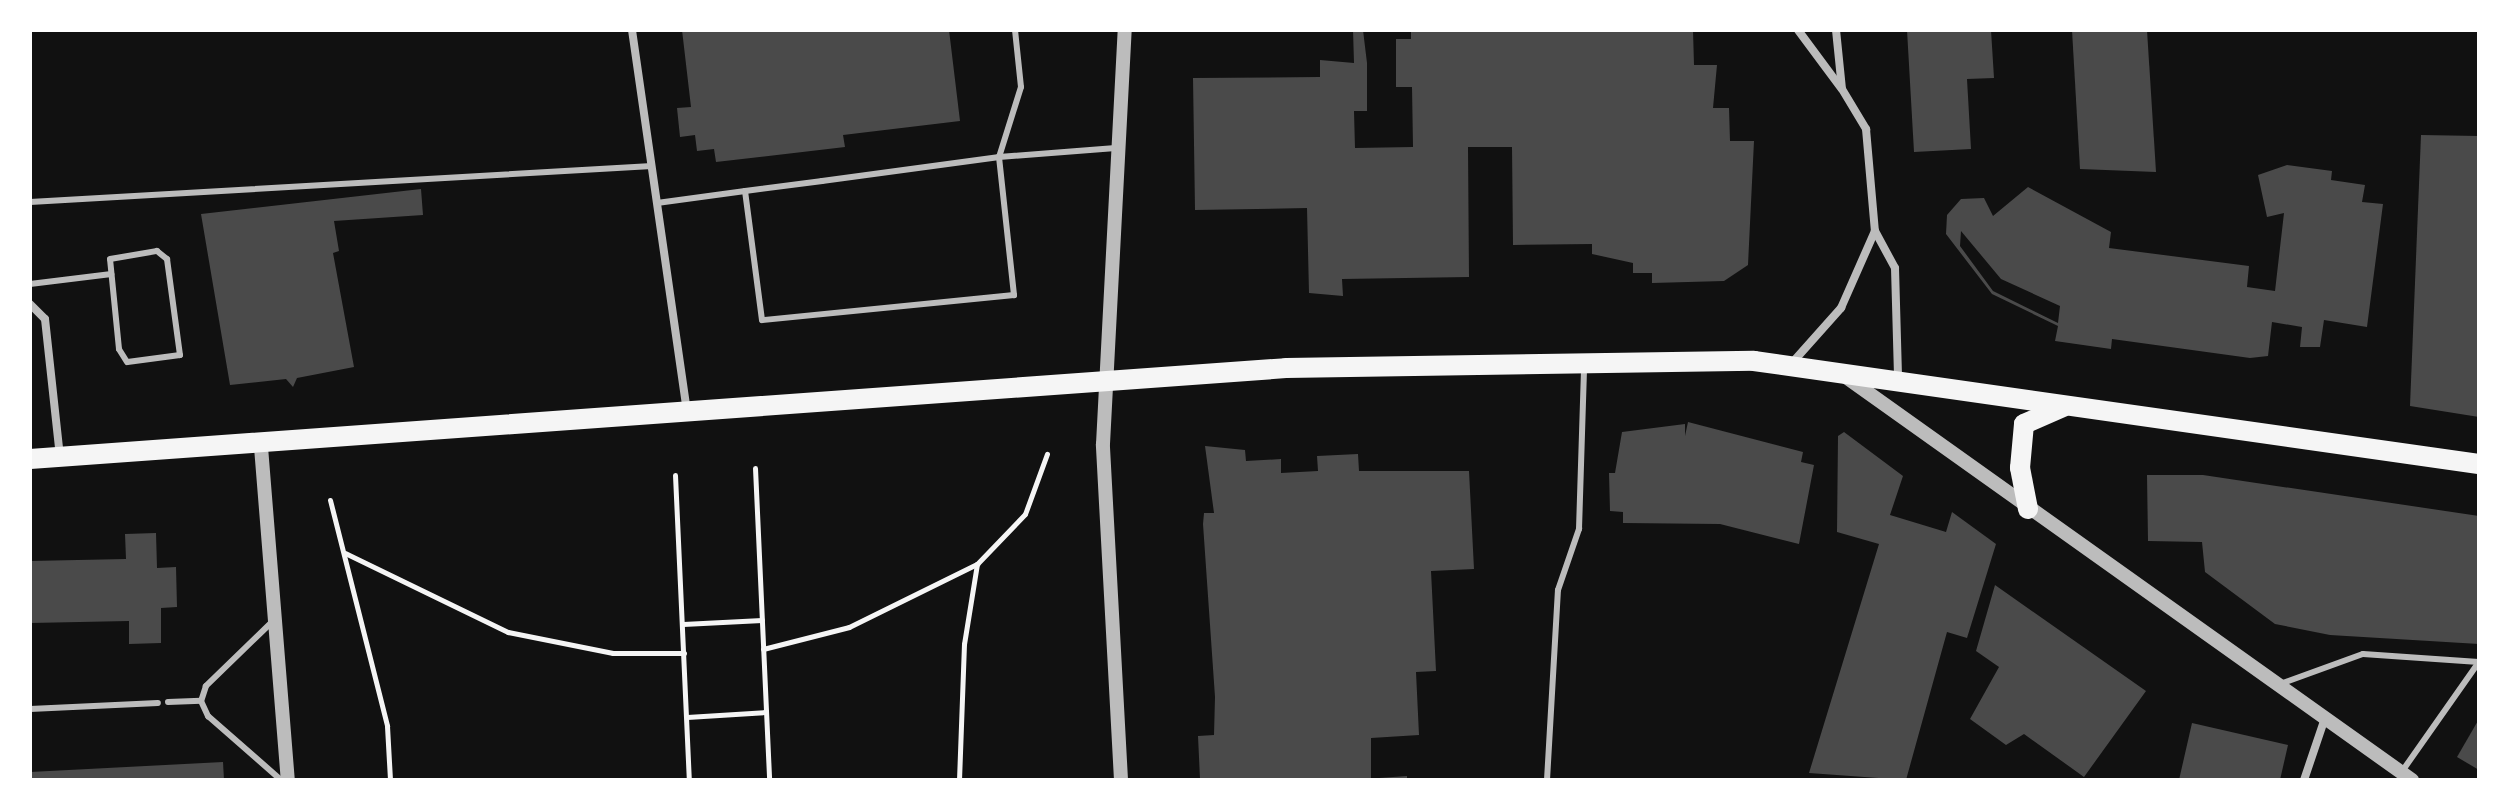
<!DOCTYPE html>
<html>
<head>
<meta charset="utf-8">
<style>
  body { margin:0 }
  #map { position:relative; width:2509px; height:810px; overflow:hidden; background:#111; font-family:"Libre Baskerville",serif }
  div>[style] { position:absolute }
  .building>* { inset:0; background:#4a4a4a }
  .path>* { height:5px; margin:-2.5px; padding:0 2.5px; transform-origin:2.5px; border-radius:2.5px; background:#f5f5f5 }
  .service>* { height:6px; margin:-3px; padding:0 3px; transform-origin:3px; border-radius:3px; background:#bcbcbc }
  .minor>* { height:8px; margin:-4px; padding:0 4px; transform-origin:4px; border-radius:4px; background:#bcbcbc }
  .tertiary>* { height:14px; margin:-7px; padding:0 7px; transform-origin:7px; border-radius:7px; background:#bcbcbc }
  .primary>* { height:20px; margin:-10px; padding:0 10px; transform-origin:10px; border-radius:10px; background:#f5f5f5 }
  span { translate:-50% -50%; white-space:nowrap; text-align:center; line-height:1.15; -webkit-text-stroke:8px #fff; paint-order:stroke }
  .frame { position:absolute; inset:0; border:32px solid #fff; pointer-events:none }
</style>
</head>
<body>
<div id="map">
  <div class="building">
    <div style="clip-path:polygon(682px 30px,949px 30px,960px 121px,843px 135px,845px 147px,716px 162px,714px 149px,697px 151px,695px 135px,680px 137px,677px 108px,691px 107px)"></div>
    <div style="clip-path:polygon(1353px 30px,1363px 30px,1367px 63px,1367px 111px,1354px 111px,1355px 148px,1413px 147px,1412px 87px,1396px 87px,1396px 39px,1411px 39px,1411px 32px,1693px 30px,1694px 65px,1717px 65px,1713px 108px,1729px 108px,1730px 141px,1754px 141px,1748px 265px,1724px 281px,1652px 283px,1652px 273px,1633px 273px,1633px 263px,1592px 254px,1592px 244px,1513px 245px,1512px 147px,1468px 147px,1469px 277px,1342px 279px,1343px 296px,1309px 293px,1307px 208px,1195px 210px,1193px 78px,1320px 77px,1320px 60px,1354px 63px)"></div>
    <div style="clip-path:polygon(1907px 30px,1991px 30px,1994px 78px,1967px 79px,1971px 149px,1914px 152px)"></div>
    <div style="clip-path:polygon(2072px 30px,2147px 30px,2156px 172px,2080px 169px)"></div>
    <div style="clip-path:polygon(2421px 135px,2479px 136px,2479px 417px,2410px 406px)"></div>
    <div style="clip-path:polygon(evenodd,2287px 165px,2332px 171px,2331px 180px,2365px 185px,2362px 202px,2383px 204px,2367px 327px,2324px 320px,2320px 347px,2300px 347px,2302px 327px,2272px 322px,2268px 356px,2250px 358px,2112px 339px,2111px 349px,2055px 341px,2058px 326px,1992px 294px,1946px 234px,1947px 215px,1961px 199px,1984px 198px,1993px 216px,2028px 187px,2111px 232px,2109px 248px,2249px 266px,2247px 287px,2275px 291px,2284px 213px,2267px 217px,2258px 175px,2287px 165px,1961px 231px,2001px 279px,2060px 306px,2058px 323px,1993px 291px,1960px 246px,1961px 231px)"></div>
    <div style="clip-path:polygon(421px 189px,423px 215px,334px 221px,339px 251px,333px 253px,354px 367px,297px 378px,293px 387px,286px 379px,230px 385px,201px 214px)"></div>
    <div style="clip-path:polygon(1688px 422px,1803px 452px,1801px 462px,1814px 465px,1799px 544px,1720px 524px,1623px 523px,1623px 512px,1610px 511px,1609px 473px,1615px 473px,1622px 432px,1685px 424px,1685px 436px)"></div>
    <div style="clip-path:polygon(1844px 432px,1903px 476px,1890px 515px,1946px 532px,1952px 512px,1996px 544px,1967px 638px,1947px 632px,1906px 780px,1809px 773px,1879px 544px,1837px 532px,1838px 436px)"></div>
    <div style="clip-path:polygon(1205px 446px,1245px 450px,1246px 461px,1281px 459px,1281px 473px,1318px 471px,1317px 456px,1358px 454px,1359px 471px,1469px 471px,1474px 569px,1431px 571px,1436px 671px,1416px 672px,1419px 735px,1371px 738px,1371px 780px,1200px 779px,1198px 736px,1214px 735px,1215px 697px,1203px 524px,1204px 513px,1214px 513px)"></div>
    <div style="clip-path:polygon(2147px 475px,2203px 475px,2479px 516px,2479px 644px,2330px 635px,2275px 624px,2205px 572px,2202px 542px,2148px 541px)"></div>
    <div style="clip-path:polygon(156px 533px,157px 568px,176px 567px,177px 607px,161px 608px,161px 643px,129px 644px,129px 621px,30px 623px,30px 561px,126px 559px,125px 534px)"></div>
    <div style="clip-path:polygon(1995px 585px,2146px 691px,2084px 777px,2024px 734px,2006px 745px,1970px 719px,1999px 667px,1976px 651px)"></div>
    <div style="clip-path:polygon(2479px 719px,2479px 770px,2457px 757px)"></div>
    <div style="clip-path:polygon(2192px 723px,2288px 745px,2280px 780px,2179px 780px)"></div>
    <div style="clip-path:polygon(223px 762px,224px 780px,30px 780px,30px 772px)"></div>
    <div style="clip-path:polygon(1407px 776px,1407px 780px,1379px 780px,1379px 778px)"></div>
  </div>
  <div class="path">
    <div style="left:755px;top:468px;width:312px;rotate:87.4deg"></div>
    <div style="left:675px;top:475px;width:305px;rotate:87.4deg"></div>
    <div style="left:330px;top:500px;width:233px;rotate:75.8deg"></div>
    <div style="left:387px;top:726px;width:54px;rotate:86.8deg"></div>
    <div style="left:345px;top:553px;width:181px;rotate:25.9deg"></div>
    <div style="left:508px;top:632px;width:107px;rotate:11.3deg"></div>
    <div style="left:613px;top:653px;width:71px"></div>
    <div style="left:683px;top:624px;width:79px;rotate:-2.9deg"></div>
    <div style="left:763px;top:649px;width:89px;rotate:-14.3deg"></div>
    <div style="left:849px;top:627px;width:143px;rotate:-26.2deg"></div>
    <div style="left:977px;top:564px;width:69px;rotate:-46.2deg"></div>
    <div style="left:1025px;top:514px;width:64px;rotate:-69.9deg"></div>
    <div style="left:687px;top:717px;width:79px;rotate:-3.6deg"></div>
    <div style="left:959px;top:780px;width:136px;rotate:-87.9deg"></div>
    <div style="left:964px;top:644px;width:81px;rotate:-80.8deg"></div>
  </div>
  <div class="service">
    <div style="left:1015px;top:30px;width:57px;rotate:84deg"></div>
    <div style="left:1021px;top:87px;width:73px;rotate:107.4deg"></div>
    <div style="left:999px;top:157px;width:117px;rotate:-4.4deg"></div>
    <div style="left:30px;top:202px;width:623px;rotate:-3.31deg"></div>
    <div style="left:657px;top:203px;width:89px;rotate:-7.8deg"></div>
    <div style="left:745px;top:191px;width:78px;rotate:-7.4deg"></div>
    <div style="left:822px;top:181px;width:179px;rotate:-7.7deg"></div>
    <div style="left:999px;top:157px;width:139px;rotate:83.8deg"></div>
    <div style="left:1014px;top:295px;width:253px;rotate:174.3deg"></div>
    <div style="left:762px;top:320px;width:130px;rotate:-97.5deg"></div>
    <div style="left:157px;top:251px;width:13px;rotate:39deg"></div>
    <div style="left:167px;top:259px;width:97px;rotate:82.3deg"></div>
    <div style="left:180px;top:355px;width:53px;rotate:172.5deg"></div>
    <div style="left:127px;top:362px;width:15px;rotate:-122deg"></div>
    <div style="left:119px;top:349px;width:90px;rotate:-95.7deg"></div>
    <div style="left:110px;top:259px;width:48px;rotate:-9.7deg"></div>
    <div style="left:30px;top:284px;width:82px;rotate:-7deg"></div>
    <div style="left:274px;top:620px;width:95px;rotate:135.9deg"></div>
    <div style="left:206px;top:686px;width:16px;rotate:108deg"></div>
    <div style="left:201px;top:701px;width:17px;rotate:65deg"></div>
    <div style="left:208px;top:716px;width:97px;rotate:41.2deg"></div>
    <div style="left:2280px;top:684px;width:88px;rotate:-19.9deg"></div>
    <div style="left:2363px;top:654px;width:116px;rotate:3.9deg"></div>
    <div style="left:168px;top:702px;width:33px;rotate:-2deg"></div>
    <div style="left:30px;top:709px;width:128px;rotate:-2.7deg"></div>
    <div style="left:2403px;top:770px;width:132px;rotate:-54.9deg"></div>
    <div style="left:1547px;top:780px;width:190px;rotate:-86.7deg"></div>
    <div style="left:1558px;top:590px;width:65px;rotate:-71deg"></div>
    <div style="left:1579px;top:529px;width:161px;rotate:-88.2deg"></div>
  </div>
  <div class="minor">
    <div style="left:632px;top:30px;width:385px;rotate:81.8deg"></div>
    <div style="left:1798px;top:30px;width:72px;rotate:53.4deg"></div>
    <div style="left:1836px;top:30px;width:59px;rotate:84.2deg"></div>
    <div style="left:1842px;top:89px;width:47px;rotate:59deg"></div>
    <div style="left:1866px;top:129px;width:102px;rotate:85deg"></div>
    <div style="left:1875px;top:231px;width:42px;rotate:61.6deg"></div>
    <div style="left:1895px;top:268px;width:109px;rotate:88.4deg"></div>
    <div style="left:30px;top:304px;width:21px;rotate:45deg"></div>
    <div style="left:45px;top:319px;width:138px;rotate:83.8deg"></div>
    <div style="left:1792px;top:363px;width:74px;rotate:-48.3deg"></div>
    <div style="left:1841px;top:308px;width:84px;rotate:-66.2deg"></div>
    <div style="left:2304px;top:780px;width:62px;rotate:-71.3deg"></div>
  </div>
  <div class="tertiary">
    <div style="left:1846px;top:377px;width:695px;rotate:35.45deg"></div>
    <div style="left:261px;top:447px;width:334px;rotate:85.4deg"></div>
    <div style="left:1121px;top:780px;width:336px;rotate:-93.1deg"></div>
    <div style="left:1103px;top:444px;width:415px;rotate:-87deg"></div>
  </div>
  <div class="primary">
    <div style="left:30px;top:459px;width:1259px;rotate:-4.14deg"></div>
    <div style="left:1286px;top:368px;width:468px;rotate:-0.9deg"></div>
    <div style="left:1754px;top:361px;width:732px;rotate:8.09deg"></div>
    <div style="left:2028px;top:509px;width:42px;rotate:-101deg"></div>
    <div style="left:2020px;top:468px;width:44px;rotate:-84.8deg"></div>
    <div style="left:2024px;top:424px;width:43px;rotate:-23.6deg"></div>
  </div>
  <div class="frame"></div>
</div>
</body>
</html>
